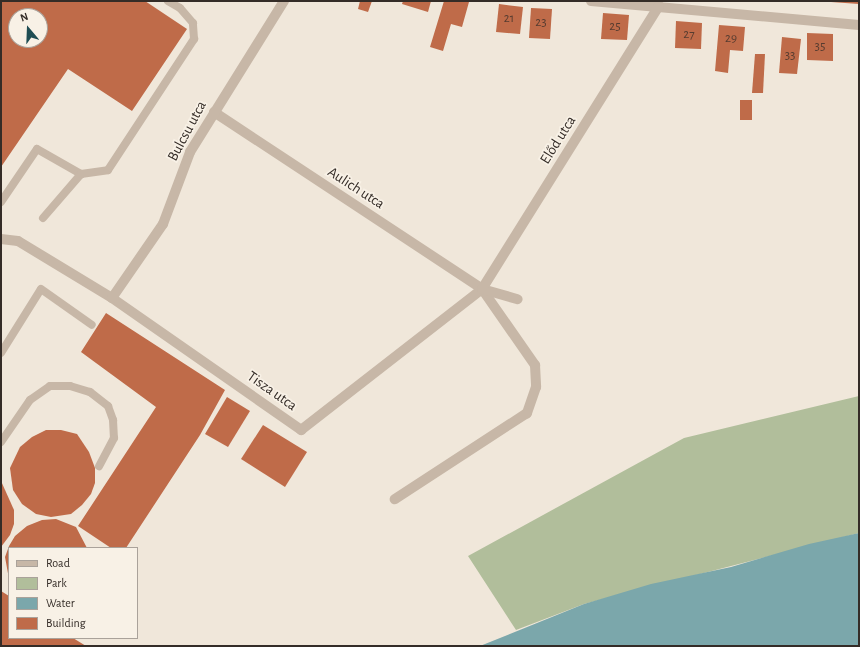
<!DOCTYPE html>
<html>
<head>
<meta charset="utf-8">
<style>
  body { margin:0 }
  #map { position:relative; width:860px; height:647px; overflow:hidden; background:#f0e7da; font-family:"Alegreya Sans",sans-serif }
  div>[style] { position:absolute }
  .green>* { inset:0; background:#b1be9b }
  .water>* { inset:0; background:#7ba7ab }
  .building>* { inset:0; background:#bf6b49 }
  .lane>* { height:8px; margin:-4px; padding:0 4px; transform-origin:4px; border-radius:4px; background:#c7b7a7 }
  .street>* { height:10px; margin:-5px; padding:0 5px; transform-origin:5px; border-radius:5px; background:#c7b7a7 }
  span { translate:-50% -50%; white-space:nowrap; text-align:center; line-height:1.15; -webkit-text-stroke:3.5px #f8f1e6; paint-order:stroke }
  .number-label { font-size:13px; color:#573c30 }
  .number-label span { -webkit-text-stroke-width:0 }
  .street-label { font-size:15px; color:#342c27 }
  .frame { position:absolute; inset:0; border:2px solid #342c27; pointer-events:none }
  .legend { position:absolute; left:8px; top:547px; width:130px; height:92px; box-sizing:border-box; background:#f8f1e6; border:1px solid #aaa29a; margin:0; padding:5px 7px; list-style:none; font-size:12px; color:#342c27 }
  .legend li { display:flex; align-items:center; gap:8px; height:20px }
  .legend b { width:20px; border:1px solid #aaa29a }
  .north { position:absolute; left:8px; top:8px; width:40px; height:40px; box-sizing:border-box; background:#f8f1e6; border:1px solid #aaa29a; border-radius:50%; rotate:341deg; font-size:11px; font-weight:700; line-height:16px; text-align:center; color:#342c27 }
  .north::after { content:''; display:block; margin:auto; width:14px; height:18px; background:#1f4d53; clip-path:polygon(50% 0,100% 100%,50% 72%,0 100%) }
</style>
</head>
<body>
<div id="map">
  <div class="green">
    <div style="clip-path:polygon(859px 396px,859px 533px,584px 604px,516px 630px,468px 556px,684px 438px)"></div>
  </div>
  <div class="water">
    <div style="clip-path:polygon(859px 533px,859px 646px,480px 646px,584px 604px,651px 584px,731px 567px,809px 544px)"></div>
  </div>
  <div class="building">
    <div style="clip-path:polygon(evenodd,1px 1px,145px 1px,187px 29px,132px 111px,68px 69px,1px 167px,1px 1px,16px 16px,40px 16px,40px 40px,16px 40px,16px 16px)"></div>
    <div style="clip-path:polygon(360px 1px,372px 1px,368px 12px,358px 9px)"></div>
    <div style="clip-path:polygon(403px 1px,431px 1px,428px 12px,402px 4px)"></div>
    <div style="clip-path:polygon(444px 1px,469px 2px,462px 27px,451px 24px,443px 51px,430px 47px)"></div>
    <div style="clip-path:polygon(831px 1px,859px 1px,859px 4px,831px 2px)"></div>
    <div style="clip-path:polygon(499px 4px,523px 7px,520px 34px,496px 32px)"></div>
    <div style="clip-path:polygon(531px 8px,552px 9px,550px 39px,529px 38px)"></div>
    <div style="clip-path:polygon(603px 13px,629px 15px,627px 40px,601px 39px)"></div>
    <div style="clip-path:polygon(676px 21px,702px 23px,701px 49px,675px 48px)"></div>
    <div style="clip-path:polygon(719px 25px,745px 27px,743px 51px,730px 50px,728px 73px,715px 71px)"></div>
    <div style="clip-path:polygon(807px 33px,833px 34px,833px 61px,807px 60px)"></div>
    <div style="clip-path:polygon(782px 37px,801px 39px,797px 74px,779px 73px)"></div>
    <div style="clip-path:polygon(755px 54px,765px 54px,763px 93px,752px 93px)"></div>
    <div style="clip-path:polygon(740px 100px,752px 100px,752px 120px,740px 120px)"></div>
    <div style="clip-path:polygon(106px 313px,225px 390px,200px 435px,126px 548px,111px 548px,78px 526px,156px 407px,81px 352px)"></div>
    <div style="clip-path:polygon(227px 397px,250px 411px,228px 447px,205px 434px)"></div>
    <div style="clip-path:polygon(263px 425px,307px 452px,285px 487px,241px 459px)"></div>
    <div style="clip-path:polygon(46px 430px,61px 430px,77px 434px,89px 452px,95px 468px,95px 483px,91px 494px,82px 505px,71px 514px,51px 517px,36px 514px,22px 504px,13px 490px,10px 468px,20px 447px,32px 437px)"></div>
    <div style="clip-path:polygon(1px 481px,14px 510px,14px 524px,10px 535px,1px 547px)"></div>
    <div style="clip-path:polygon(56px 519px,76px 527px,87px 548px,9px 548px,9px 579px,5px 557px,9px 546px,15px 536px,27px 526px,42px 520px)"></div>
    <div style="clip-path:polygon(1px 591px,9px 596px,9px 638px,73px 638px,86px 646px,1px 646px)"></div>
  </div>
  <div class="lane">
    <div style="left:1px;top:202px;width:64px;rotate:-55.8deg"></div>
    <div style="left:37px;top:149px;width:51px;rotate:29.6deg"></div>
    <div style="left:43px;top:218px;width:58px;rotate:-49.2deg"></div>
    <div style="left:81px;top:174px;width:27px;rotate:-8deg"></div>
    <div style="left:108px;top:170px;width:157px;rotate:-56.7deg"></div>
    <div style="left:194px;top:39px;width:16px;rotate:-94deg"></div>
    <div style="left:193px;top:23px;width:20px;rotate:-131deg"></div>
    <div style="left:180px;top:8px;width:14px;rotate:-150deg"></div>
    <div style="left:1px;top:353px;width:75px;rotate:-58deg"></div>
    <div style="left:41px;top:289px;width:62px;rotate:35.2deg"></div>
    <div style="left:1px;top:442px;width:51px;rotate:-55.4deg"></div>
    <div style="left:30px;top:400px;width:24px;rotate:-35deg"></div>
    <div style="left:50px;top:386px;width:20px"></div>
    <div style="left:70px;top:386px;width:21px;rotate:17deg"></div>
    <div style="left:90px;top:392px;width:23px;rotate:38deg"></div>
    <div style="left:108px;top:406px;width:15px;rotate:70deg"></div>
    <div style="left:113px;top:420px;width:18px;rotate:87deg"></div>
    <div style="left:114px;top:438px;width:32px;rotate:118deg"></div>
  </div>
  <div class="street">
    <div style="left:591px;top:1px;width:269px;rotate:5.1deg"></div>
    <div style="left:214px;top:112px;width:321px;rotate:33.4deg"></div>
    <div style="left:482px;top:289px;width:93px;rotate:55.1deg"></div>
    <div style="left:535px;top:365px;width:22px;rotate:87deg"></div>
    <div style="left:536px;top:387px;width:28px;rotate:109deg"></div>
    <div style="left:527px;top:413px;width:158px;rotate:146.9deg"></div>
    <div style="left:1px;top:239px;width:17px;rotate:7deg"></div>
    <div style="left:18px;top:241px;width:110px;rotate:31.2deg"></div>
    <div style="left:112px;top:298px;width:231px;rotate:34.9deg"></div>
    <div style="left:301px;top:430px;width:229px;rotate:-37.9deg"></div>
    <div style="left:482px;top:289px;width:37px;rotate:16deg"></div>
    <div style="left:482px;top:289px;width:334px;rotate:-58deg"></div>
    <div style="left:112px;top:298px;width:90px;rotate:-55.4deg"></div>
    <div style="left:163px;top:224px;width:77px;rotate:-69.4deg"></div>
    <div style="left:190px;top:152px;width:178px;rotate:-58.1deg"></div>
  </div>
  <div class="number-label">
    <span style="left:509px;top:19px">21</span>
    <span style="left:541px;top:23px">23</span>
    <span style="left:615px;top:27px">25</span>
    <span style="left:689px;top:35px">27</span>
    <span style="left:731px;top:39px">29</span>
    <span style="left:820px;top:47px">35</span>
    <span style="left:790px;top:56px">33</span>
  </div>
  <div class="street-label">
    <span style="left:187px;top:131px;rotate:-62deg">Bulcsu utca</span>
    <span style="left:558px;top:140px;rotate:-58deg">Előd utca</span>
    <span style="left:356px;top:188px;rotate:33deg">Aulich utca</span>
    <span style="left:272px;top:391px;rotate:35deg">Tisza utca</span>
  </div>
  <div class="frame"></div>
  <ul class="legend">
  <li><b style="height:5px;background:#c7b7a7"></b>Road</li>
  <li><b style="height:11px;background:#b1be9b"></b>Park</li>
  <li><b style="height:11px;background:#7ba7ab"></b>Water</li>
  <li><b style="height:11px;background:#bf6b49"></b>Building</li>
  </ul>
  <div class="north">N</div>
</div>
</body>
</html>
